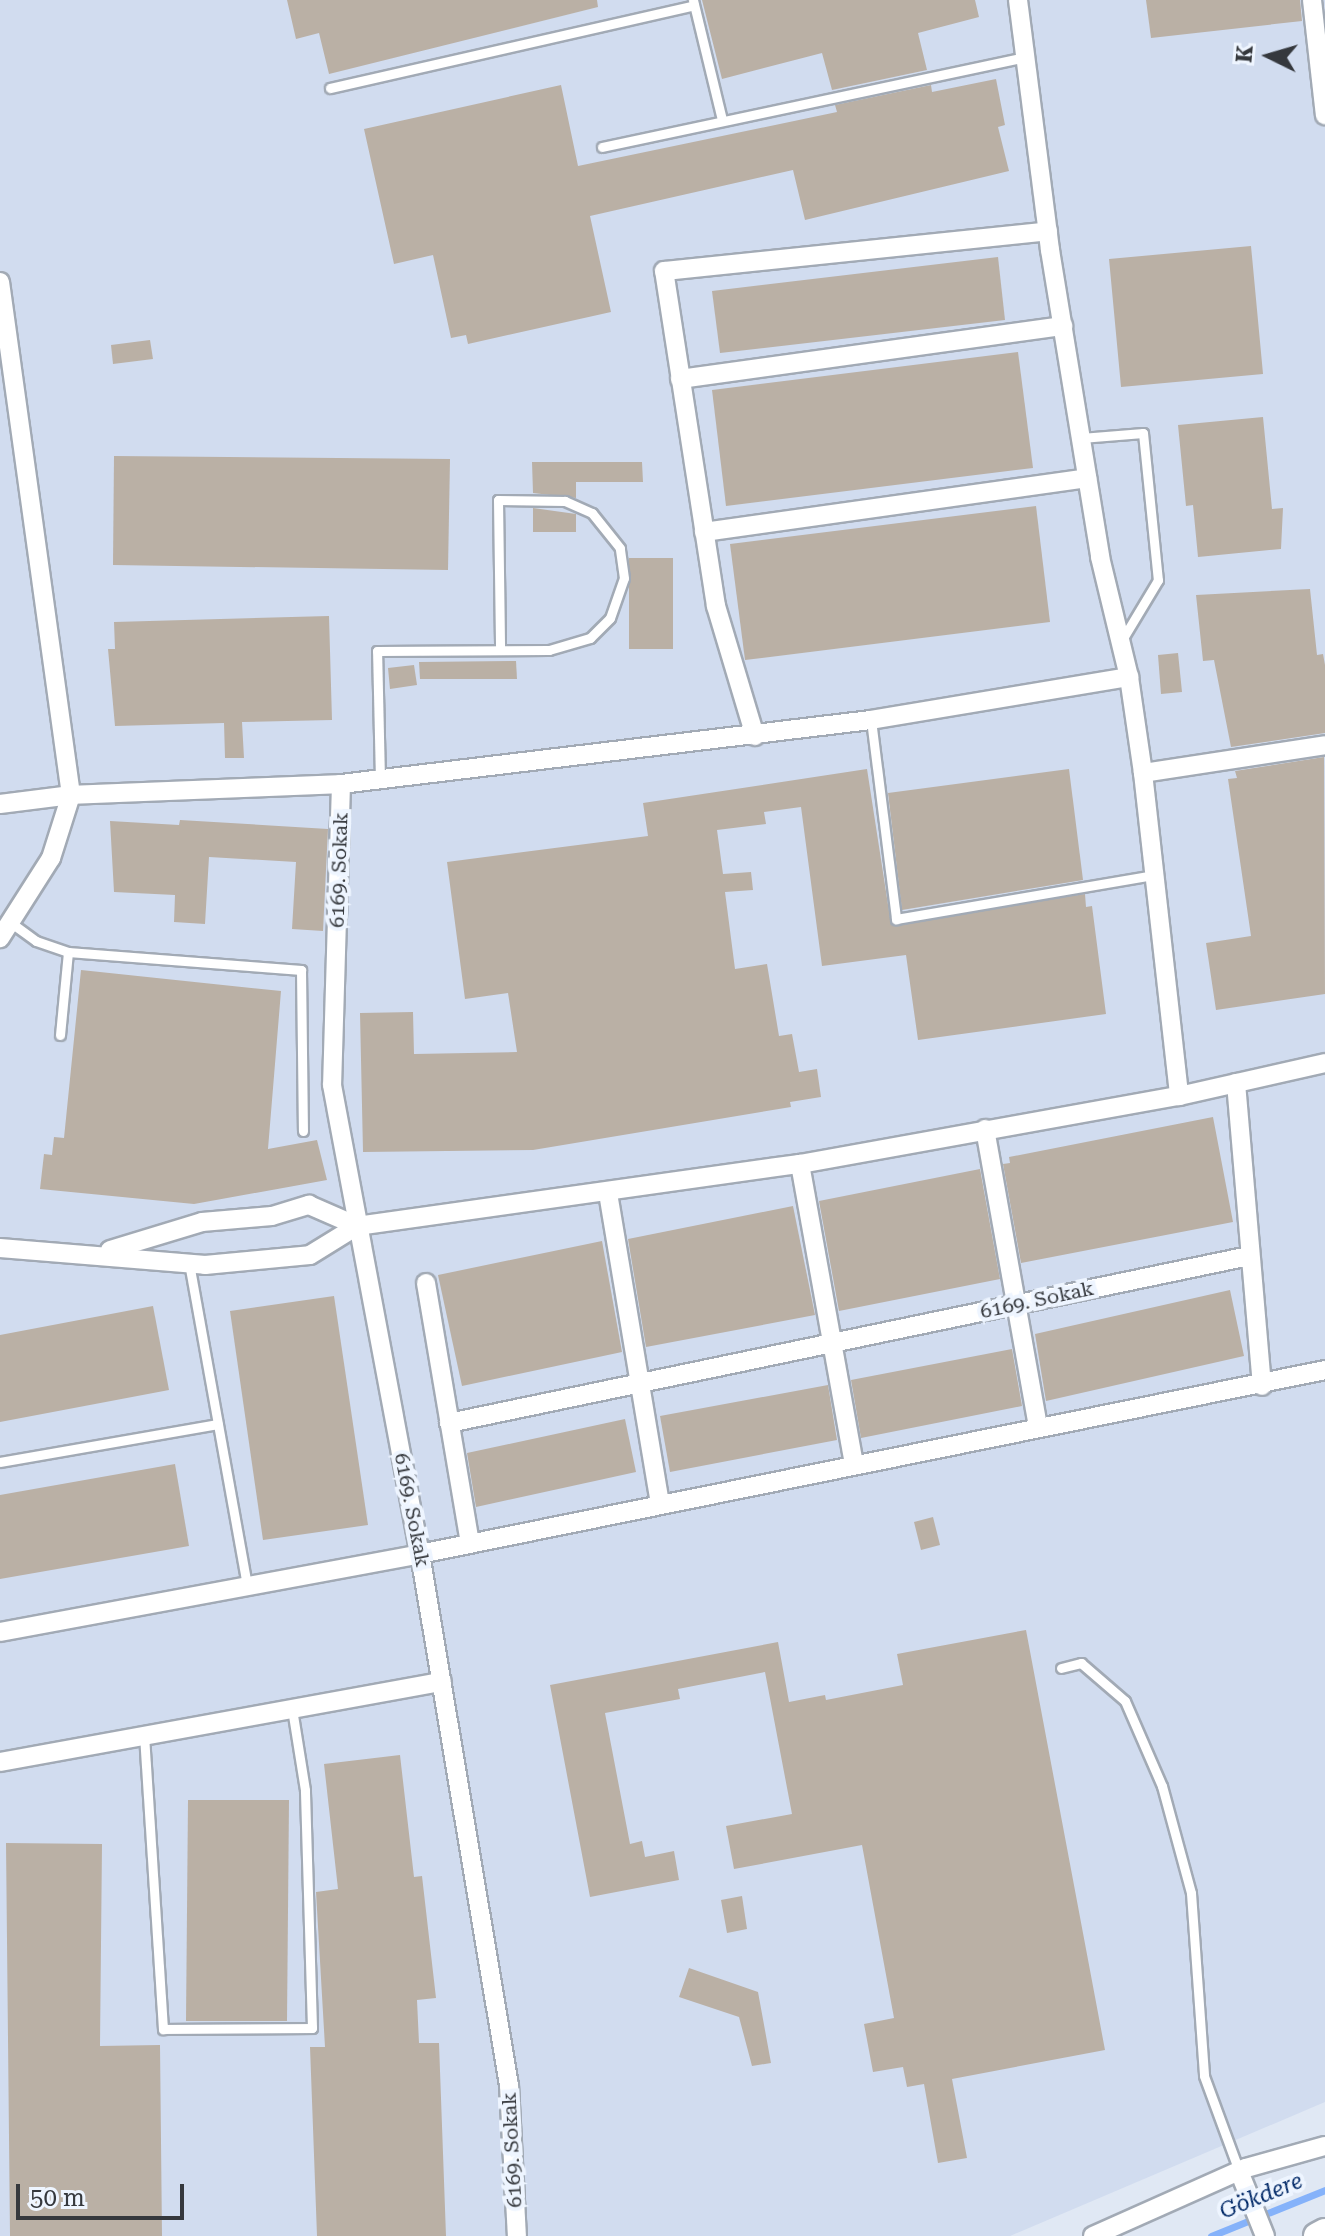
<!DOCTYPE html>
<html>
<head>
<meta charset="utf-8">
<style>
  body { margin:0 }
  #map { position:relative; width:1325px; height:2236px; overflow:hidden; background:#e0e8f4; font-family:"Roboto Serif",serif }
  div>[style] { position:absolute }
  .built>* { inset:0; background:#d1dcef }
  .stream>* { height:7px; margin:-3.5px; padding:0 3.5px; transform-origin:3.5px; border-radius:3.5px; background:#85b2fa }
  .building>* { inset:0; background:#bab0a5 }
  .roads { filter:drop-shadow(2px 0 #a2aab5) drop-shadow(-2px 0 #a2aab5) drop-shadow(0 2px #a2aab5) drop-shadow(0 -2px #a2aab5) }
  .lane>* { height:9px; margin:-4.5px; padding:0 4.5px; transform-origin:4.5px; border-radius:4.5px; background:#fff }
  .street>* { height:18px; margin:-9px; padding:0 9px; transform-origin:9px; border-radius:9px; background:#fff }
  .secondary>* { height:26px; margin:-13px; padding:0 13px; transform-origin:13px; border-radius:13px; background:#fff }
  span { translate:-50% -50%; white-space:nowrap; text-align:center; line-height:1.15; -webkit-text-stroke:8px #eef5ff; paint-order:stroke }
  .street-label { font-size:20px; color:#35383d }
  .water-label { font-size:22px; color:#042b69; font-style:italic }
  .north { position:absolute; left:1229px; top:16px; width:80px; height:80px; -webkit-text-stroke:6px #eef5ff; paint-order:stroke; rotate:275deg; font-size:22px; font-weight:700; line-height:32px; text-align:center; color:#35383d }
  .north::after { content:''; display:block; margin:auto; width:28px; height:36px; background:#35383d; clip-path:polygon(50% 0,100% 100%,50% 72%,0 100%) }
  .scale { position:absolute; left:16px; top:2184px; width:168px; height:36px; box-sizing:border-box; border:4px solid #35383d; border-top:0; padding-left:10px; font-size:24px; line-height:28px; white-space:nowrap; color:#35383d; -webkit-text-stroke:6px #eef5ff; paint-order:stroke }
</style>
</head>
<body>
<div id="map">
  <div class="built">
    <div style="clip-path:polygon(0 0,1325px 0,1325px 2102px,1010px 2236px,0 2236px)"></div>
  </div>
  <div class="stream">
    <div style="left:1211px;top:2236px;width:123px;rotate:-22deg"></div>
  </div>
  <div class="building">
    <div style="clip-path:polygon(287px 0,597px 0,598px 7px,329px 74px,319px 33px,296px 39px)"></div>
    <div style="clip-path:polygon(702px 0,975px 0,979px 17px,918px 33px,927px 70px,832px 90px,822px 53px,722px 79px)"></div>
    <div style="clip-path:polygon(1146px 0,1300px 0,1302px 21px,1151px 38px)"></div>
    <div style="clip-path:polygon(996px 79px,1005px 125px,998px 127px,1009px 171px,805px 220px,793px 170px,590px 216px,611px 312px,468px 344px,466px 335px,451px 338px,433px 255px,394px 264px,364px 129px,561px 85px,578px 166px,837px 112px,835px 105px,931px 85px,932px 92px)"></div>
    <div style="clip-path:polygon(1251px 246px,1263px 374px,1121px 387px,1109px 259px)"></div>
    <div style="clip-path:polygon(998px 257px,1005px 320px,720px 353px,712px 291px)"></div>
    <div style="clip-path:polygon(150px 340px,153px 359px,113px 364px,111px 345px)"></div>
    <div style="clip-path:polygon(1018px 352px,1033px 468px,726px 506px,712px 390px)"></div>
    <div style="clip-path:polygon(1263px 417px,1272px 509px,1283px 508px,1281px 549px,1198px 557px,1193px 505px,1186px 506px,1178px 425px)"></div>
    <div style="clip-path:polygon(114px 456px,450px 459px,448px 570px,113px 565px)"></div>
    <div style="clip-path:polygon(532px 462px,642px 462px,643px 482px,576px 482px,576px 498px,533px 493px)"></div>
    <div style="clip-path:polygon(1036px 506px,1050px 622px,745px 660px,730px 544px)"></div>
    <div style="clip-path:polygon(533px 508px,576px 514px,576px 532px,533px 532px)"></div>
    <div style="clip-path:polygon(629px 558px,673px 558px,673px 649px,629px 649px)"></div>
    <div style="clip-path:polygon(1310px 589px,1317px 655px,1323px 654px,1325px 665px,1325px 733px,1231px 747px,1214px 660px,1203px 661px,1196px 595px)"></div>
    <div style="clip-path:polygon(329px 616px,332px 720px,242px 722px,244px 758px,225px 758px,224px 723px,115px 726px,108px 649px,115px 649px,114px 622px)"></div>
    <div style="clip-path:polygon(1178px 653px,1182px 692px,1161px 694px,1158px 655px)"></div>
    <div style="clip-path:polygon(516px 661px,517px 679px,420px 679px,419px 662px)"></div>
    <div style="clip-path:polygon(414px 665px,417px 685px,390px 689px,388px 668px)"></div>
    <div style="clip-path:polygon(1324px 757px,1325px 994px,1216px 1010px,1206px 943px,1251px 936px,1228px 779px,1237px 778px,1235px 771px)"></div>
    <div style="clip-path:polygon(867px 769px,891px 924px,1085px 894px,1086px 907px,1092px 906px,1106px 1014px,918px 1040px,906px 955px,822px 966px,801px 807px,764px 812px,766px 824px,717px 830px,723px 874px,751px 872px,753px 890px,725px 892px,735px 969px,767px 964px,779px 1036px,792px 1034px,799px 1072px,817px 1069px,821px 1097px,790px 1102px,791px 1107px,533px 1150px,363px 1152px,360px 1013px,413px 1012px,414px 1054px,517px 1052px,508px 993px,465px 999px,447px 862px,648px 836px,643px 803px)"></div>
    <div style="clip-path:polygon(1069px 769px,1083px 880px,902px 910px,888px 793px)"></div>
    <div style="clip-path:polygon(180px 820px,328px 829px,323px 931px,292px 929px,296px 862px,209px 857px,205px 924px,174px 922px,175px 895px,114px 892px,110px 821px,179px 825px)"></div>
    <div style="clip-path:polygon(81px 970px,281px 991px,268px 1149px,317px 1140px,327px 1180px,194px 1204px,40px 1189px,44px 1154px,52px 1155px,54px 1137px,64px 1138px)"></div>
    <div style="clip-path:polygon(1213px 1117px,1233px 1222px,1021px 1263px,1003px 1164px,1010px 1163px,1009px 1157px)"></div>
    <div style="clip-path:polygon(980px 1169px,1000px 1279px,839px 1311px,819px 1201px)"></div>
    <div style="clip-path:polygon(793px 1206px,815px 1315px,646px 1347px,628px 1239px)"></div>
    <div style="clip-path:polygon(602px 1241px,622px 1352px,462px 1386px,438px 1275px)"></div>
    <div style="clip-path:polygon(1230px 1290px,1244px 1356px,1046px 1401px,1035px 1334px)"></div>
    <div style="clip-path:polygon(334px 1296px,368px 1525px,263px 1540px,230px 1311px)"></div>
    <div style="clip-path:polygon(153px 1306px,169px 1390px,0 1422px,0 1335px)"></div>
    <div style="clip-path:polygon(1012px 1349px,1022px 1406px,861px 1438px,851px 1380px)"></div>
    <div style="clip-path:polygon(828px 1385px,837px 1440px,670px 1472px,660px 1416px)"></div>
    <div style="clip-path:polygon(625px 1419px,636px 1472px,476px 1507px,467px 1453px)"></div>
    <div style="clip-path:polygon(175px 1464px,189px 1546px,0 1579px,0 1495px)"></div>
    <div style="clip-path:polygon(933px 1517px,940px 1545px,921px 1550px,914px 1522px)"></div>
    <div style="clip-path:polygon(1026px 1630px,1105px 2050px,952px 2079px,967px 2158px,938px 2163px,924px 2084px,907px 2087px,903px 2067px,873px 2072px,864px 2024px,894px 2018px,862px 1845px,734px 1869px,726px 1826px,792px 1814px,765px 1672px,678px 1689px,680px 1699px,605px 1713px,630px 1844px,642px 1841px,645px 1857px,674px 1851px,679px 1880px,590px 1897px,550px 1685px,778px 1642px,789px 1702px,825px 1695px,826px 1700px,903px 1685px,897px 1654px)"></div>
    <div style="clip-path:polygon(400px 1755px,414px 1877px,422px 1876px,436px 1998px,417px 2000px,419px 2043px,439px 2043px,446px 2236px,317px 2236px,310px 2047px,325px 2047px,316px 1892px,338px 1889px,324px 1764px)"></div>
    <div style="clip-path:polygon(188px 1800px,289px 1800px,287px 2021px,186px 2021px)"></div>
    <div style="clip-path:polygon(6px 1843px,102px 1844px,100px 2046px,160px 2045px,162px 2236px,10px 2236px)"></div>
    <div style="clip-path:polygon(742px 1896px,747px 1929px,727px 1933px,721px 1900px)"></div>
    <div style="clip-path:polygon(689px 1968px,758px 1992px,771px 2063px,752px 2066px,739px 2017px,679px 1997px)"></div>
  </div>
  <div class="roads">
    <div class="lane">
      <div style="left:693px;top:0;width:123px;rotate:76.4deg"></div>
      <div style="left:330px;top:88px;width:373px;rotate:-12.8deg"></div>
      <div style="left:602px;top:147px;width:432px;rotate:-12deg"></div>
      <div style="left:1081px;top:438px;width:62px;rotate:-4.6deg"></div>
      <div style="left:1143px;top:433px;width:148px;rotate:84.2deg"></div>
      <div style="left:1158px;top:580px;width:70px;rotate:121deg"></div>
      <div style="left:871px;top:720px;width:201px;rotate:82.8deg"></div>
      <div style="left:896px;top:919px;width:262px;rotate:-9.7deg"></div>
      <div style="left:380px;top:780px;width:129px;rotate:-91.3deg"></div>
      <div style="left:377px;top:651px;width:172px;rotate:-0.3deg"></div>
      <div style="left:549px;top:650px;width:43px;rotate:-16.3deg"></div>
      <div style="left:590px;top:638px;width:28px;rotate:-45deg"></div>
      <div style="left:610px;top:618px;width:42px;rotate:-70.7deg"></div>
      <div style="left:624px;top:578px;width:30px;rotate:-98deg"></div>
      <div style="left:620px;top:548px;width:45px;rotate:-128.7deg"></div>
      <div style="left:592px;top:513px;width:30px;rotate:-156deg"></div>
      <div style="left:565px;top:501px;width:67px;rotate:-179.1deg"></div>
      <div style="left:498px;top:500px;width:149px;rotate:89.2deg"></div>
      <div style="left:10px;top:922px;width:32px;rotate:36deg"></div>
      <div style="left:36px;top:941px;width:34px;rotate:19deg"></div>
      <div style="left:68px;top:952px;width:234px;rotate:4.4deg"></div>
      <div style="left:301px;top:970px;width:161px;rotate:89.3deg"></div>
      <div style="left:60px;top:1035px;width:83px;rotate:-84.5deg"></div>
      <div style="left:189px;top:1263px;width:328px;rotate:79.8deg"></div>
      <div style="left:0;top:1462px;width:221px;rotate:-9.9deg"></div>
      <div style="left:1061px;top:1668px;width:21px;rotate:-14deg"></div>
      <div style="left:1081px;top:1663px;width:58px;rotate:40.8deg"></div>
      <div style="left:1125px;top:1701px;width:93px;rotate:66.5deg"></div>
      <div style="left:1162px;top:1786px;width:111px;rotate:74.8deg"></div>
      <div style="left:1191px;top:1893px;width:183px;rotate:85.9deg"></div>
      <div style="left:1204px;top:2076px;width:101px;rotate:69.8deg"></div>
      <div style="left:144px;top:1735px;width:295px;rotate:86.3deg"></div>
      <div style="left:163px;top:2029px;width:149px;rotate:-0.4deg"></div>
      <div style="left:312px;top:2028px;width:238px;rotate:-91.7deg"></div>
      <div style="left:305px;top:1790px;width:82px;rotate:-99.1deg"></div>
    </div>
    <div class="street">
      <div style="left:1018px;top:0;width:252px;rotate:82.7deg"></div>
      <div style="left:1050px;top:250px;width:311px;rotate:80.7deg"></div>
      <div style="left:1100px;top:557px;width:123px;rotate:76.4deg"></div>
      <div style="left:1129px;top:677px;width:97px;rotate:81.7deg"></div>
      <div style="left:1143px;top:773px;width:325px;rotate:83.6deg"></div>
      <div style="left:1312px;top:0;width:116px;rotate:83.6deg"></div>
      <div style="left:0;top:282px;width:518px;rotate:82.12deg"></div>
      <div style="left:71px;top:795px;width:66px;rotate:107.6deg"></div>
      <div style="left:51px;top:858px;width:95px;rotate:122.5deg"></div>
      <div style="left:680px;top:379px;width:387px;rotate:-7.9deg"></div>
      <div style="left:704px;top:532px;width:387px;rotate:-8deg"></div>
      <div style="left:755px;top:736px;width:136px;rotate:-106.7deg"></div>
      <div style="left:716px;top:606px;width:339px;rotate:-98.8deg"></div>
      <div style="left:664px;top:271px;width:386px;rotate:-5.9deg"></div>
      <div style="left:1143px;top:773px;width:184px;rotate:-8.7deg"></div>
      <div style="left:341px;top:784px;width:301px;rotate:91.7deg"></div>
      <div style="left:332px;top:1085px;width:477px;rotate:79.4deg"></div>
      <div style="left:420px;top:1554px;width:538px;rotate:80.49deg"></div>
      <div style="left:509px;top:2085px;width:151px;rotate:87deg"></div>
      <div style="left:0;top:804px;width:72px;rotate:-7.2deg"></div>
      <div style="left:71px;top:795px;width:270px;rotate:-2.3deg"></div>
      <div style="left:341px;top:784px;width:534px;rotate:-6.89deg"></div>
      <div style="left:871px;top:720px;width:262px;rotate:-9.5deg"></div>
      <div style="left:1236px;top:1083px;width:304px;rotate:85.1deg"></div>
      <div style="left:985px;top:1129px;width:303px;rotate:79.9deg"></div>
      <div style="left:800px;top:1164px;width:305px;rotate:79.8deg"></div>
      <div style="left:608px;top:1193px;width:315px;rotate:80.5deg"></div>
      <div style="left:0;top:1248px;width:206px;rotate:4.7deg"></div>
      <div style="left:205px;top:1265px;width:105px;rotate:-5.4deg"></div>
      <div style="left:310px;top:1255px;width:55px;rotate:-31.7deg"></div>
      <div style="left:357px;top:1226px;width:447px;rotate:-8deg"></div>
      <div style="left:800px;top:1164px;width:385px;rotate:-10.2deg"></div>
      <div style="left:1179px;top:1096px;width:150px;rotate:-12.7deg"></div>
      <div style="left:110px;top:1250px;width:96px;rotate:-16.9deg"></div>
      <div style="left:202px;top:1222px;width:70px;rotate:-4.9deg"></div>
      <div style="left:272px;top:1216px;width:39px;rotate:-17deg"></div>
      <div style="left:309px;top:1205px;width:52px;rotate:23.6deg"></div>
      <div style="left:426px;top:1283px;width:264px;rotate:80.4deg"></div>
      <div style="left:449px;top:1423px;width:817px;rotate:-11.79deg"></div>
      <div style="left:0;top:1632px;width:427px;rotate:-10.5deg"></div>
      <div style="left:420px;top:1554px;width:924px;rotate:-11.49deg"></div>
      <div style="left:0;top:1762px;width:449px;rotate:-10.3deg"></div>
      <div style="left:1239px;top:2171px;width:70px;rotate:68.2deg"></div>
      <div style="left:1093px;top:2236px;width:167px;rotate:-24deg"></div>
      <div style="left:1246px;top:2168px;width:82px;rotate:-15.6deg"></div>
    </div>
    <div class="secondary">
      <div style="left:1317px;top:2236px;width:9px;rotate:-27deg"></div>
    </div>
  </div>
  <div class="street-label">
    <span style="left:339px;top:870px;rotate:-88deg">6169. Sokak</span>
    <span style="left:1037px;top:1300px;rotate:-12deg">6169. Sokak</span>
    <span style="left:412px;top:1510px;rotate:79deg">6169. Sokak</span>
    <span style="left:512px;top:2150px;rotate:-93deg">6169. Sokak</span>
  </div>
  <div class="water-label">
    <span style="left:1261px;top:2196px;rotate:-22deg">Gökdere</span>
  </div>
  <div class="north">K</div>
  <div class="scale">50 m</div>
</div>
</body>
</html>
